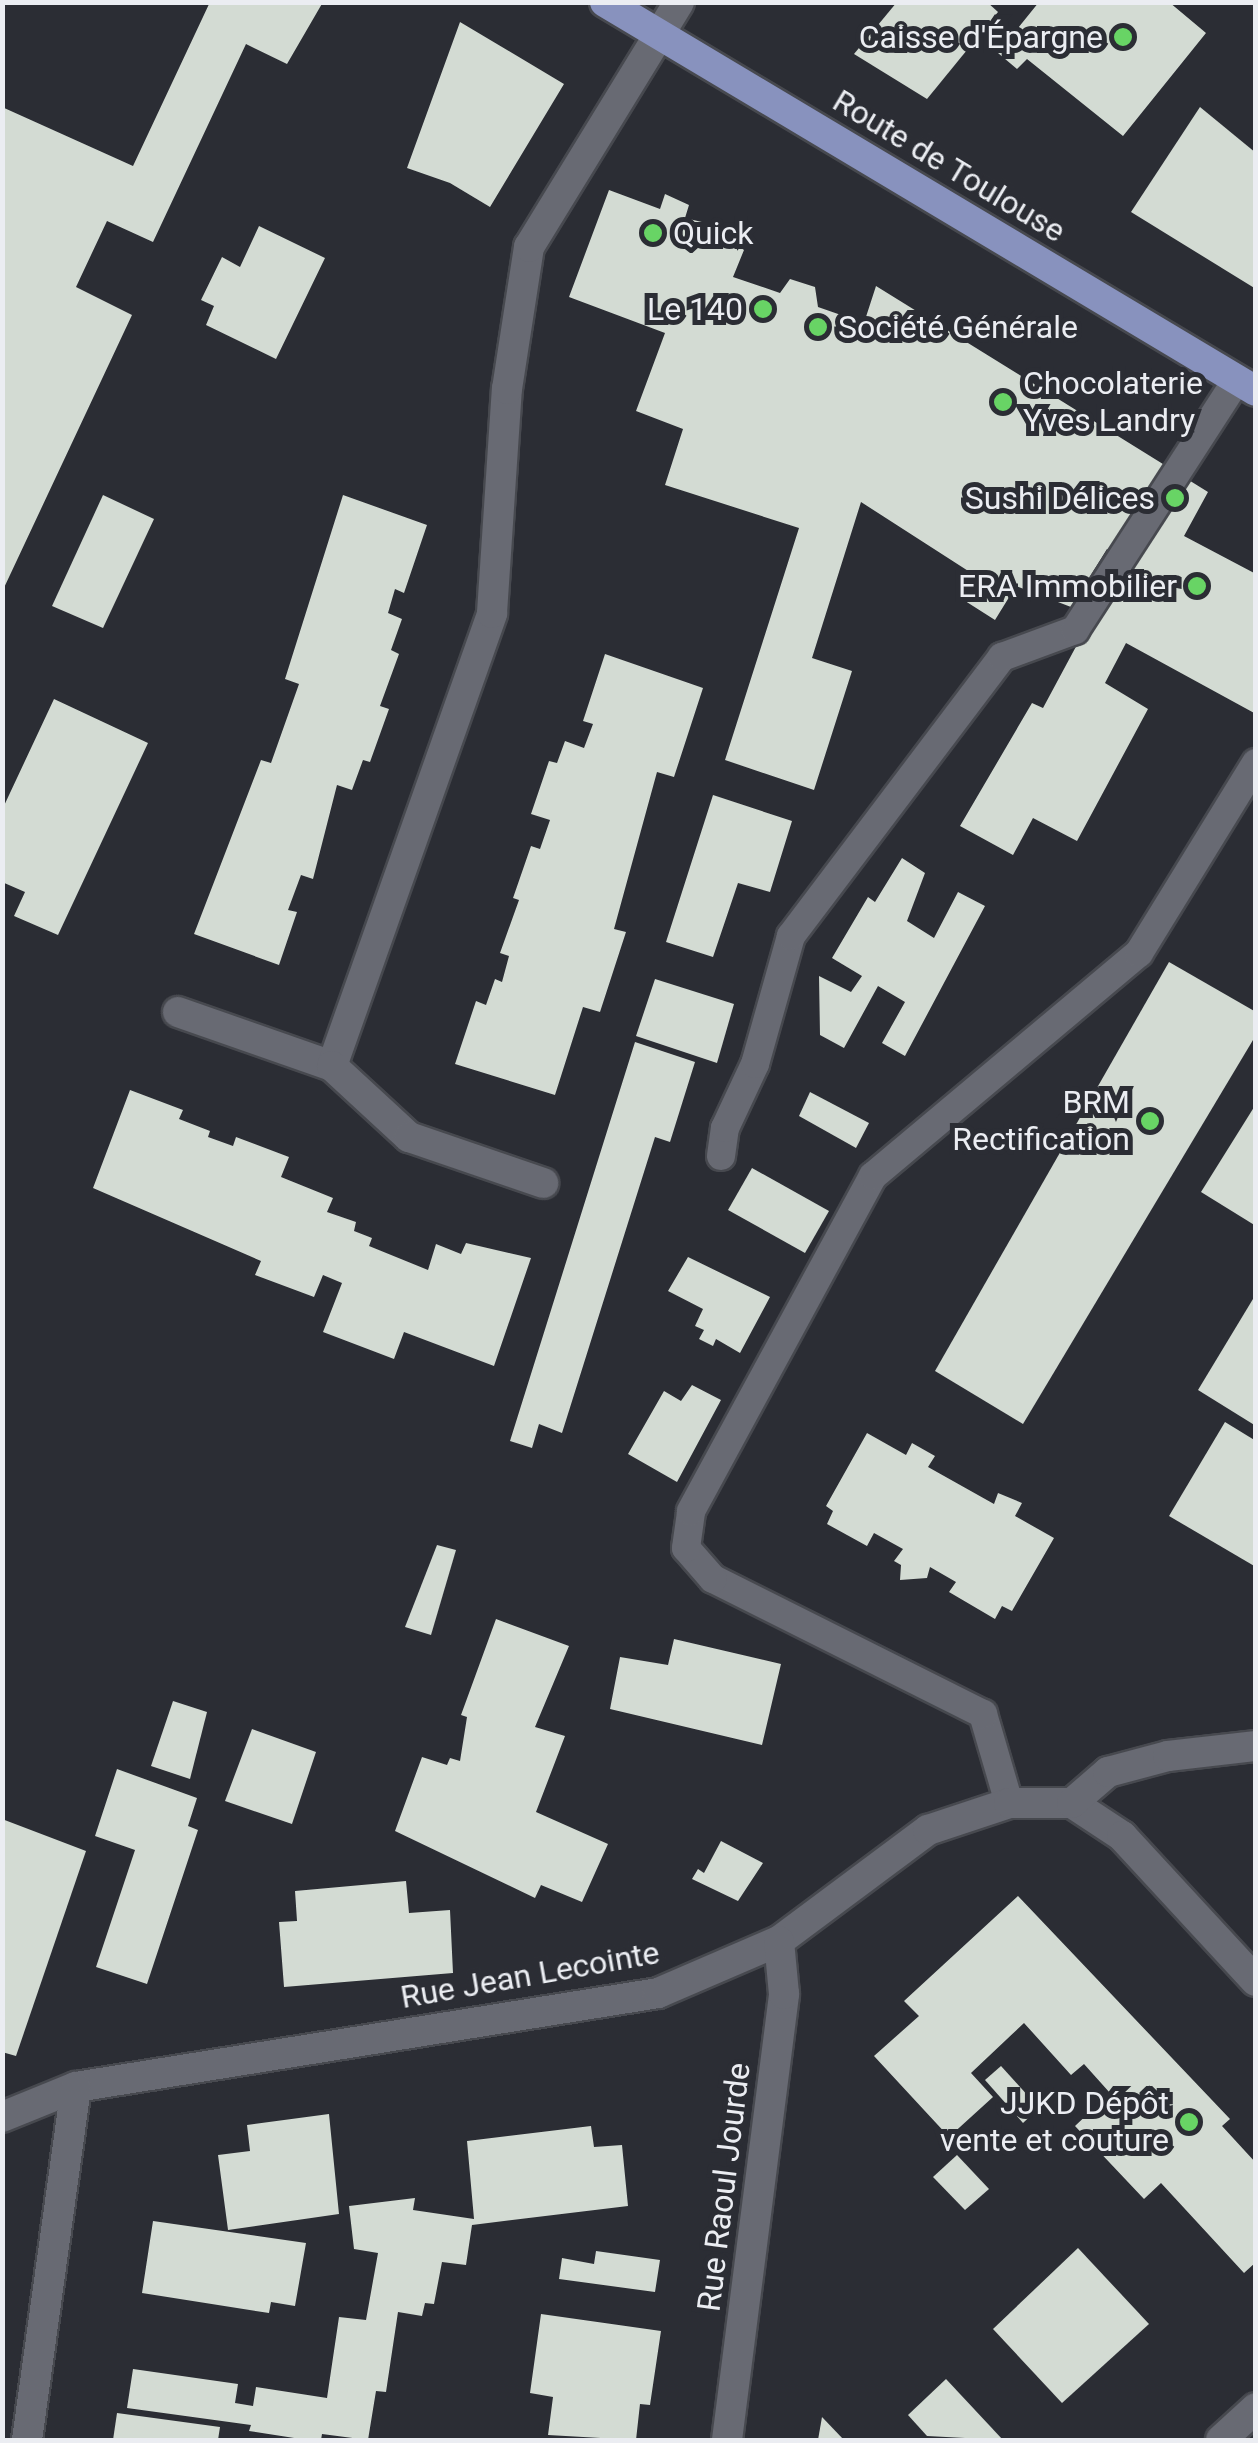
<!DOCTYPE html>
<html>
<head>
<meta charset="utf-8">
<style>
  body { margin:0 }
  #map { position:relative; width:1258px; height:2443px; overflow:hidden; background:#2b2d34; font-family:Roboto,sans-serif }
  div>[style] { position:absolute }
  .building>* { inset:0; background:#d3dbd3 }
  .roads { filter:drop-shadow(2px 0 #47494f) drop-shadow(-2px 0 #47494f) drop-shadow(0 2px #47494f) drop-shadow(0 -2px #47494f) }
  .lane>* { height:28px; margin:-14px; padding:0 14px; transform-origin:14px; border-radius:14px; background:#686a73 }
  .street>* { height:30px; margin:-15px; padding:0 15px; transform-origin:15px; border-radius:15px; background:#686a73 }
  .primary>* { height:30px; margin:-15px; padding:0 15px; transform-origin:15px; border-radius:15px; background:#8892be }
  .dots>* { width:28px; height:28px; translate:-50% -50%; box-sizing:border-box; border:5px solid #2b2d34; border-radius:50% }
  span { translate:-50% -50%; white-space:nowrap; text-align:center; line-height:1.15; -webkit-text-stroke:10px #2b2d34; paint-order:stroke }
  .poi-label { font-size:32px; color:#ebedf2 }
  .right { translate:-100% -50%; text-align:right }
  .left { translate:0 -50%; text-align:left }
  .street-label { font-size:32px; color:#ebedf2 }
  .frame { position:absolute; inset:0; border:5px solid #ebedf2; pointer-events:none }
</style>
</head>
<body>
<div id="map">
  <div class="building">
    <div style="clip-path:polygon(210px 2px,323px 2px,287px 64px,246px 44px,153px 242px,107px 221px,76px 287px,132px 315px,2px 592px,2px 107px,133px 166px)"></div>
    <div style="clip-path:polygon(897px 2px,987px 2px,998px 12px,927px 99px,854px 54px)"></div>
    <div style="clip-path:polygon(1039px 2px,1169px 2px,1206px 33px,1123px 136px,1027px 59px,1017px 69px,998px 53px)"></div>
    <div style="clip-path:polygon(460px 22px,564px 84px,490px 207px,450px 183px,407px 168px)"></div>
    <div style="clip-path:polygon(1200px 107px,1256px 153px,1256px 289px,1131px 212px)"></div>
    <div style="clip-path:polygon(609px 190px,660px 209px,665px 194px,689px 205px,685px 218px,706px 223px,744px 250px,733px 277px,780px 293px,790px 279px,815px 287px,818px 307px,864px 323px,876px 286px,1208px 492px,1184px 536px,1256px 574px,1256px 714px,1126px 643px,1105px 683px,1148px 709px,1077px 841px,1033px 818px,1013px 855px,960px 826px,1032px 703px,1043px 708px,1123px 559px,1107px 549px,1071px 607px,1016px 586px,995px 620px,962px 599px,976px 576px,861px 502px,812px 658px,852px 671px,814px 790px,725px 760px,799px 528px,665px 485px,683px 429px,636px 411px,665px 333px,569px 297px)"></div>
    <div style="clip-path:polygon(259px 226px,325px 258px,276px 359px,206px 325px,214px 306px,201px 300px,222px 257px,240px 267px)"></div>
    <div style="clip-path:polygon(103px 495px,154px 519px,103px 628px,52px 606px)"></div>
    <div style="clip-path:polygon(343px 495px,427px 525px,404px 593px,395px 589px,388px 613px,402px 619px,391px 650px,399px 654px,380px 706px,389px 709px,370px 762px,363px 760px,352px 790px,337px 785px,313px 879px,301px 875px,288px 910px,297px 912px,279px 965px,194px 934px,261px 760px,271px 763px,299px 684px,285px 679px)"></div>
    <div style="clip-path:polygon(605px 654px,703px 688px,674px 777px,657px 772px,614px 929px,626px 932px,600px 1012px,583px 1007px,555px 1095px,455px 1064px,476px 1001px,486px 1005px,495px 979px,502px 982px,509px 956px,500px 953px,519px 900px,513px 898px,531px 846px,540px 849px,550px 820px,531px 814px,549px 761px,557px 763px,565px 741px,584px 748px,593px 724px,583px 721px)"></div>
    <div style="clip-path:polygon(54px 699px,148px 743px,58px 935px,14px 916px,25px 892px,2px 882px,2px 810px)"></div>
    <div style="clip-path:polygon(713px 795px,792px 821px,770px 892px,738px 883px,713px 957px,666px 942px)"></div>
    <div style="clip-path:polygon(902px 858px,925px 873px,907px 921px,934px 938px,958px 892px,985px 906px,905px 1056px,882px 1043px,905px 1002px,878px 986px,844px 1048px,820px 1035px,819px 976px,851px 992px,862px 976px,832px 958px,868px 897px,875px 902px)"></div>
    <div style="clip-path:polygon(1169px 962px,1256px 1012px,1256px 1035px,1023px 1424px,935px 1371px)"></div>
    <div style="clip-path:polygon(655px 979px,734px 1004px,717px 1063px,636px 1036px)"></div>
    <div style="clip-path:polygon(635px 1042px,695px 1062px,670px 1142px,655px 1137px,562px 1433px,539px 1424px,532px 1448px,510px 1441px)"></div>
    <div style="clip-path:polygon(130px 1090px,183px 1110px,179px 1119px,210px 1131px,208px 1137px,233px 1146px,236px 1137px,289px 1157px,281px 1177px,333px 1198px,327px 1212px,356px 1222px,354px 1231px,372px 1238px,369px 1246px,428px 1270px,436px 1244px,461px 1254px,466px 1243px,531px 1258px,494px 1366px,404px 1332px,394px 1359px,323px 1332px,342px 1283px,323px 1275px,314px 1297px,255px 1275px,261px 1261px,93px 1188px)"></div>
    <div style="clip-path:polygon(810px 1092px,869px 1123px,856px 1148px,799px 1116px)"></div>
    <div style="clip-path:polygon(1256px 1104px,1256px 1226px,1201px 1192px)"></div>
    <div style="clip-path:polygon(752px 1168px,829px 1211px,805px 1253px,728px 1210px)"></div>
    <div style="clip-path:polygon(688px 1257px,770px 1297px,740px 1353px,716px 1339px,713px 1346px,699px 1339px,704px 1330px,695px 1326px,703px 1309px,668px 1291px)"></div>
    <div style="clip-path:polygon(1256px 1294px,1256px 1426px,1198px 1390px)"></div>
    <div style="clip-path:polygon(692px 1385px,721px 1400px,677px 1482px,628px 1454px,664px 1391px,681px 1401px)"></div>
    <div style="clip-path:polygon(1225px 1422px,1256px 1441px,1256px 1567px,1169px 1516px)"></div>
    <div style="clip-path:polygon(867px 1433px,906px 1455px,912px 1443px,935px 1456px,928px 1467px,994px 1504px,998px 1493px,1022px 1503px,1015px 1516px,1054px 1538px,1012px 1611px,1002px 1606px,995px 1619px,949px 1592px,956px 1582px,930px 1567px,927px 1578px,900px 1580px,901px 1565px,894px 1561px,903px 1549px,874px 1533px,867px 1546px,827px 1524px,833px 1511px,826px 1506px)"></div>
    <div style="clip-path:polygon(437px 1545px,456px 1550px,431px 1635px,405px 1627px)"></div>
    <div style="clip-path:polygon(496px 1619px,569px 1646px,535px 1727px,565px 1736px,536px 1812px,608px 1844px,582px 1902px,541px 1885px,535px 1898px,395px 1831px,422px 1757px,447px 1765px,450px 1758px,460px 1761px,467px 1717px,461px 1715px)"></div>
    <div style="clip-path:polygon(674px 1639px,781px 1664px,762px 1745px,610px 1709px,620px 1657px,668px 1665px)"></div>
    <div style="clip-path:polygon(173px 1701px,207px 1712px,190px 1779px,151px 1766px)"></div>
    <div style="clip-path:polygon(252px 1729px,316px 1752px,292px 1824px,225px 1801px)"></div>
    <div style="clip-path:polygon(117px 1769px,197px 1798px,188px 1826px,198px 1830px,147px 1984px,96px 1967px,135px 1850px,95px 1836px)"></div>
    <div style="clip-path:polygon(2px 1819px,86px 1851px,16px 2056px,2px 2052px)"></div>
    <div style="clip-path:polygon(721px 1841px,763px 1863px,738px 1901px,692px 1879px,698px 1869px,704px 1873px)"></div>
    <div style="clip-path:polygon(406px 1881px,409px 1913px,450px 1910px,453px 1973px,284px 1987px,279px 1922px,297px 1921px,295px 1891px)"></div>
    <div style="clip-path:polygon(1018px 1896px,1230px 2119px,1222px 2126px,1256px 2163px,1256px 2262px,1244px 2273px,1161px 2183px,1144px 2199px,1075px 2126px,1110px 2093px,1084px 2064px,1071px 2075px,1024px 2023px,971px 2073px,993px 2097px,949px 2137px,874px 2056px,919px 2016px,904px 2001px)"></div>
    <div style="clip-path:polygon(1001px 2066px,1039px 2108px,1023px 2123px,985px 2080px)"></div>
    <div style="clip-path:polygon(329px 2114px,339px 2214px,228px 2230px,218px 2155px,250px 2151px,247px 2125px)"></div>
    <div style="clip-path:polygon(591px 2126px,594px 2147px,622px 2145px,628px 2206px,472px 2225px,466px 2265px,442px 2262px,434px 2304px,425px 2303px,422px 2316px,398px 2312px,386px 2392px,376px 2391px,368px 2440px,322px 2434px,321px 2440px,307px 2440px,249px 2431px,251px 2425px,127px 2408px,133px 2369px,238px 2384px,235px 2403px,253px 2406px,256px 2387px,327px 2398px,339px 2317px,366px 2320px,378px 2253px,354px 2249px,349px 2206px,415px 2198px,413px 2210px,474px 2219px,467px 2141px)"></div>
    <div style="clip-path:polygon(957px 2155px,989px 2189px,965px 2210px,933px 2177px)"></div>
    <div style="clip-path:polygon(153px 2221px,306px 2243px,295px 2306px,271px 2302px,269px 2313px,142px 2293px)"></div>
    <div style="clip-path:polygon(1078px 2248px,1149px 2324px,1062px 2403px,993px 2329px)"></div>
    <div style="clip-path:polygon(596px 2251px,660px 2260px,655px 2292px,559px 2279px,562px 2258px,594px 2264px)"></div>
    <div style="clip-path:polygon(541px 2314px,661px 2331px,650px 2405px,640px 2404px,636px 2440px,548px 2435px,553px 2397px,530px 2393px)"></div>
    <div style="clip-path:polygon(946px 2379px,1003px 2440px,927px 2436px,908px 2415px)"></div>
    <div style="clip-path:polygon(117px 2413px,220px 2427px,218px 2440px,113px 2440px)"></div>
    <div style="clip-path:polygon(822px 2417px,844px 2440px,818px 2440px)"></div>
  </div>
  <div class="roads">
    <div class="lane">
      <div style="left:721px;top:1156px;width:28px;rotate:-82deg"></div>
      <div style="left:725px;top:1128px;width:71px;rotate:-64.9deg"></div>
      <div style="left:755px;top:1064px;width:133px;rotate:-74.3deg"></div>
      <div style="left:791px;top:936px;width:350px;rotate:-52.9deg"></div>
      <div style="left:1002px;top:657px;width:78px;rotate:-20.3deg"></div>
      <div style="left:1075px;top:630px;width:298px;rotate:-57.1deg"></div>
      <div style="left:1009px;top:1803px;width:93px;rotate:-106.3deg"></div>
      <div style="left:983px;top:1714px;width:302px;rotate:-153.4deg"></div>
      <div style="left:713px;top:1579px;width:41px;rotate:-131.1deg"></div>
      <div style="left:686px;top:1548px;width:37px;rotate:-82deg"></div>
      <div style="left:691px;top:1511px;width:381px;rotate:-61.5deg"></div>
      <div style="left:873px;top:1176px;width:347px;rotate:-40deg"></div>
      <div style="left:1139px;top:953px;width:223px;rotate:-58.4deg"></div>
    </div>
    <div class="street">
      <div style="left:178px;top:1012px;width:163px;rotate:19.3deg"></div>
      <div style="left:332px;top:1066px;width:480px;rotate:-70.5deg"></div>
      <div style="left:492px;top:613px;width:225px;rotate:-86.2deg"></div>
      <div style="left:507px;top:389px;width:144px;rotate:-81.2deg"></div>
      <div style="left:529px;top:247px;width:287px;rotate:-58.5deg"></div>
      <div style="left:332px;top:1066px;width:105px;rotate:42.7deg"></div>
      <div style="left:409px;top:1137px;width:142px;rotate:18.9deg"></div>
      <div style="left:1072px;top:1803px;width:60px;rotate:33.4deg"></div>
      <div style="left:1122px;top:1836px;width:197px;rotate:47.3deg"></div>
      <div style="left:2px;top:2117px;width:80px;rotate:-22.1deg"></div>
      <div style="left:76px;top:2087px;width:590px;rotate:-9.17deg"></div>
      <div style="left:658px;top:1993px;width:132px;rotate:-23.3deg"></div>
      <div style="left:779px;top:1941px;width:186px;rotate:-36.7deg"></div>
      <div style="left:928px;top:1830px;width:85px;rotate:-18.4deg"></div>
      <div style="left:1009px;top:1803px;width:63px"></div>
      <div style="left:1072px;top:1803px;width:48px;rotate:-40.7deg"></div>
      <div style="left:1108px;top:1772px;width:62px;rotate:-14.9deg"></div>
      <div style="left:1168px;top:1756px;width:89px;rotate:-6.5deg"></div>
      <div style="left:27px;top:2440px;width:356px;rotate:-82.1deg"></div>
      <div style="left:727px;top:2440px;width:450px;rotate:-82.7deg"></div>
      <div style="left:784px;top:1994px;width:53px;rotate:-95.4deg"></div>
      <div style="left:1221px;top:2440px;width:47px;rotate:-42.4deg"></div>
    </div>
    <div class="primary">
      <div style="left:605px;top:2px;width:758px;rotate:30.86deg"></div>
    </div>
  </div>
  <div class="dots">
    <div style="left:1123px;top:37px;background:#68d465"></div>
    <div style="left:653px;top:233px;background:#68d465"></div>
    <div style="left:763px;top:309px;background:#68d465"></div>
    <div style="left:818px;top:327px;background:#68d465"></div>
    <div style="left:1003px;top:402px;background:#68d465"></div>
    <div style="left:1175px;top:498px;background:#68d465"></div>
    <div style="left:1197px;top:586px;background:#68d465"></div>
    <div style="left:1150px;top:1121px;background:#68d465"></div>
    <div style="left:1189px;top:2122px;background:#68d465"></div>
  </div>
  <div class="poi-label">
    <span class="right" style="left:1103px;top:37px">Caisse d'Épargne</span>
    <span class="left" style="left:673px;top:233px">Quick</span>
    <span class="right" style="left:743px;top:309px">Le 140</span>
    <span class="left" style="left:838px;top:327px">Société Générale</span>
    <span class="left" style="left:1023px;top:402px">Chocolaterie<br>Yves Landry</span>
    <span class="right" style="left:1155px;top:498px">Sushi Délices</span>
    <span class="right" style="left:1177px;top:586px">ERA Immobilier</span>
    <span class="right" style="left:1130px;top:1121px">BRM<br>Rectification</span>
    <span class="right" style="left:1169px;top:2122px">JJKD Dépôt<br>vente et couture</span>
  </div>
  <div class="street-label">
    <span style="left:949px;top:166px;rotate:31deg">Route de Toulouse</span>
    <span style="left:530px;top:1975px;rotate:-10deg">Rue Jean Lecointe</span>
    <span style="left:724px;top:2187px;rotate:-83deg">Rue Raoul Jourde</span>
  </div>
  <div class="frame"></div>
</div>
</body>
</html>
